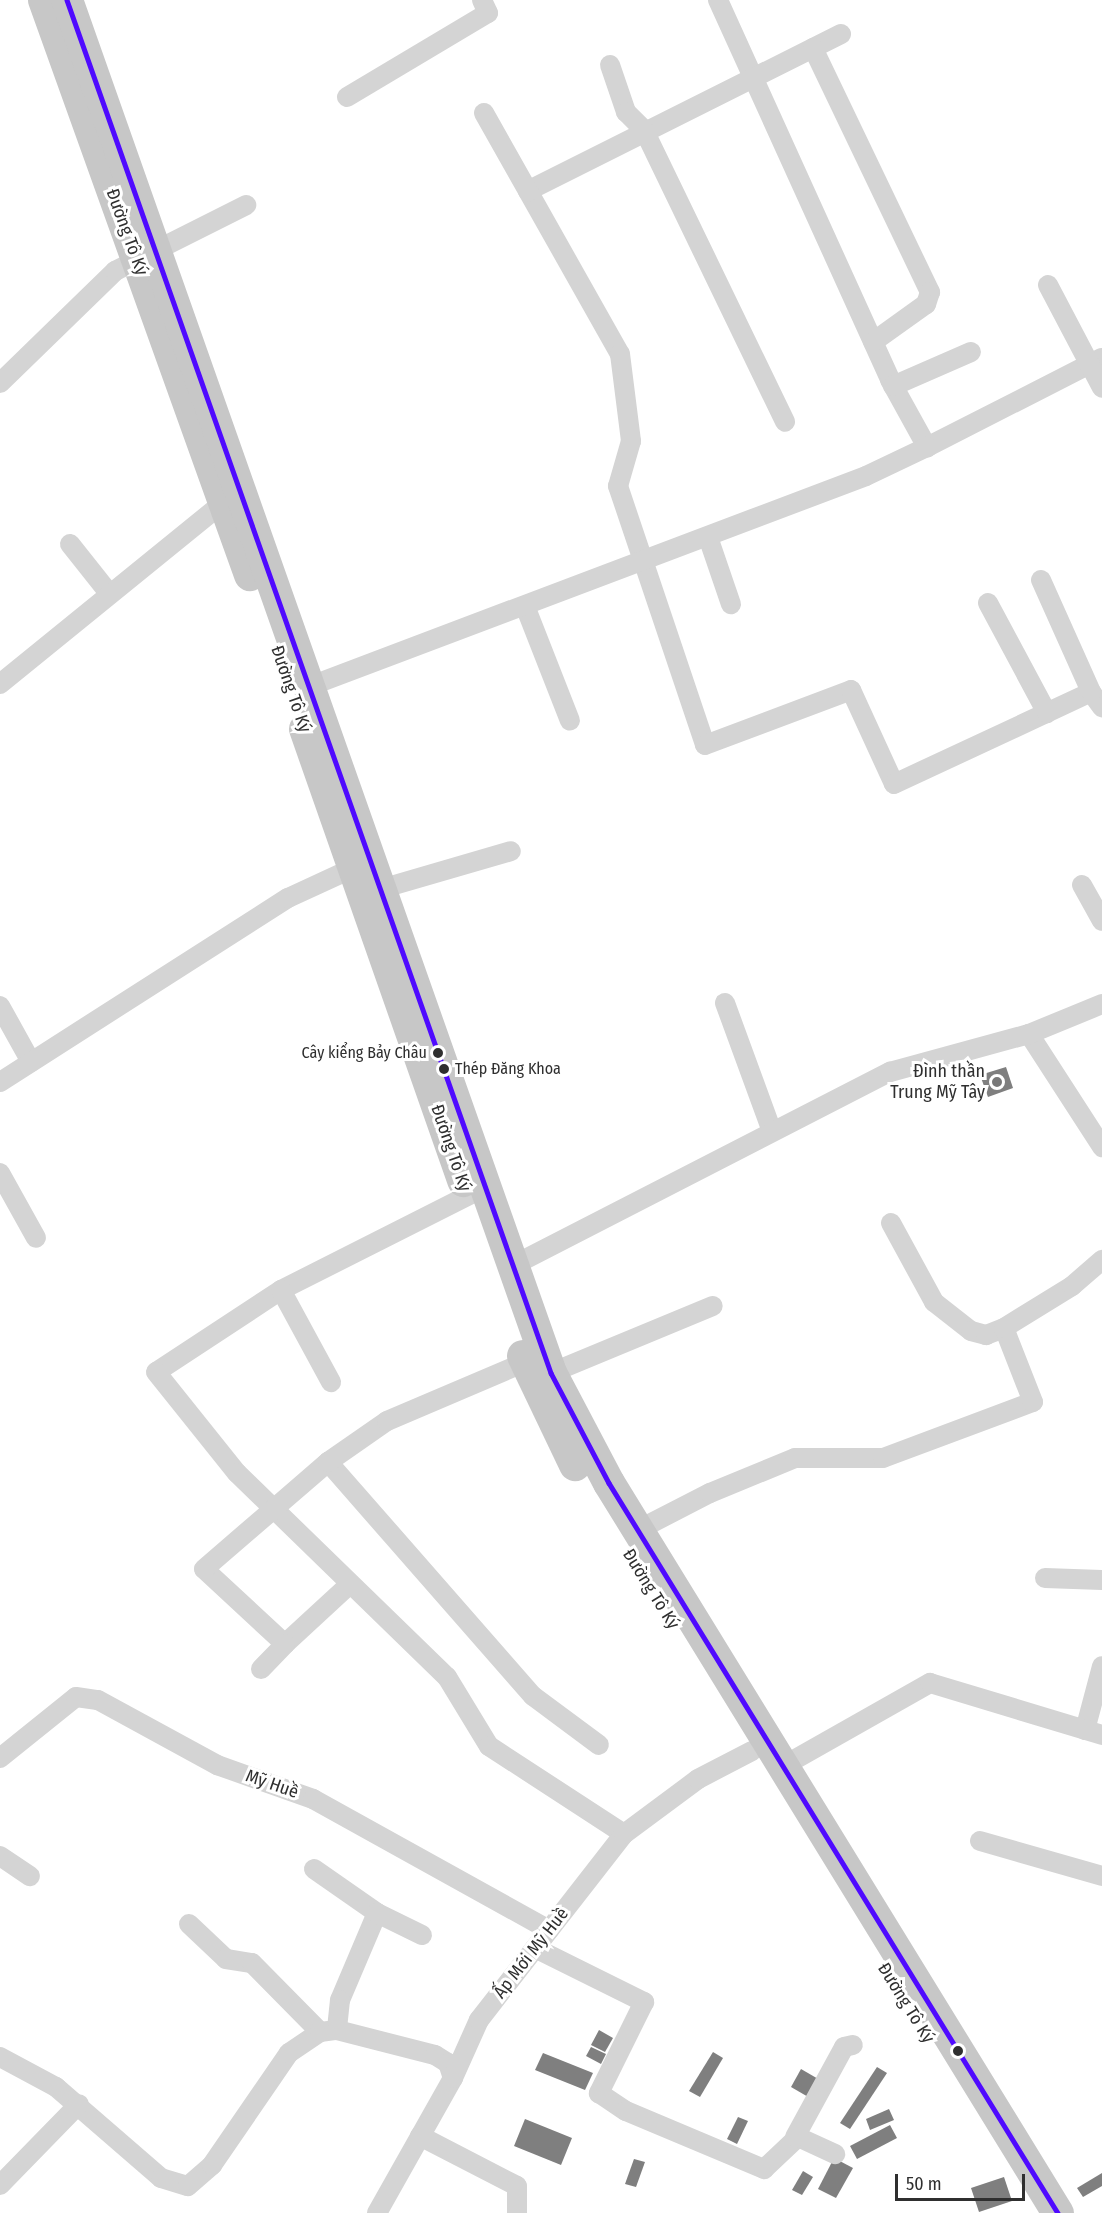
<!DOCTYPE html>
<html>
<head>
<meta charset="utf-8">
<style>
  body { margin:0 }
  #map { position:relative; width:1102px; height:2213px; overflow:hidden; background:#fff; font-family:"Fira Sans Condensed",sans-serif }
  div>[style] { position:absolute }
  .building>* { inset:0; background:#7f7f7f }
  .minor>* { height:20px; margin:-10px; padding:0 10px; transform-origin:10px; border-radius:10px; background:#d4d4d4 }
  .primary>* { height:32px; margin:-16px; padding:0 16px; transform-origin:16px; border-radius:16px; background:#c7c7c7 }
  .bus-1>* { height:4.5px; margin:-2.25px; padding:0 2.25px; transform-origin:2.25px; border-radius:2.25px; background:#4f0aff }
  .dots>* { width:16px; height:16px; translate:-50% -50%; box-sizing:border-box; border:3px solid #fff; border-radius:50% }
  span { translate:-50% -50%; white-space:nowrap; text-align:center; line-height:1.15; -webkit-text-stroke:6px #fff; paint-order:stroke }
  .bus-label { font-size:16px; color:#2f2f2f }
  .right { translate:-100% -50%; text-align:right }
  .left { translate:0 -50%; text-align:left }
  .street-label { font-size:18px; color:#2f2f2f }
  .poi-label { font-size:18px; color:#2f2f2f }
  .scale { position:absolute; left:895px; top:2174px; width:130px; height:27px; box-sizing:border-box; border:3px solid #2f2f2f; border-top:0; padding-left:8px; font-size:18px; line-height:21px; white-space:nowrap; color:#2f2f2f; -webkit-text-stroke:4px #fff; paint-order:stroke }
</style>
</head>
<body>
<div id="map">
  <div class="building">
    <div style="clip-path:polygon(1006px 1067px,1013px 1088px,988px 1097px,980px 1075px)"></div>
    <div style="clip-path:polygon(599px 2030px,613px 2038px,605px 2052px,591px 2045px)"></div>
    <div style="clip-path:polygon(591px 2047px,606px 2054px,601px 2064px,586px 2056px)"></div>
    <div style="clip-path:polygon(713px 2052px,723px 2058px,700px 2097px,689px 2091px)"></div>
    <div style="clip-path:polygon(543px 2053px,593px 2073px,585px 2090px,535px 2070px)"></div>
    <div style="clip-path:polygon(877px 2067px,887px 2073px,850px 2129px,840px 2123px)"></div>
    <div style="clip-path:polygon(801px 2069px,820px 2080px,810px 2098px,791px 2087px)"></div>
    <div style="clip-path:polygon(889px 2109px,894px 2120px,870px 2130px,866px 2119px)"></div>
    <div style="clip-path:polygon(738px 2117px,748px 2121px,737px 2144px,727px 2139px)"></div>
    <div style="clip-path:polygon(525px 2119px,572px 2138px,561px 2165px,514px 2146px)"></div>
    <div style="clip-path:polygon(890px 2125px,897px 2138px,857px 2159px,850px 2146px)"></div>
    <div style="clip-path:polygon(834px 2158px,853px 2168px,836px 2198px,818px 2189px)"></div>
    <div style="clip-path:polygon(634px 2159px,645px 2162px,636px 2187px,625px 2184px)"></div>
    <div style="clip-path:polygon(803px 2171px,813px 2177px,802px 2195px,792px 2190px)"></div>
    <div style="clip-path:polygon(1102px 2173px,1102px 2186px,1083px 2197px,1077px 2188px)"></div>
    <div style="clip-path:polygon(1004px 2177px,1012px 2201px,979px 2212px,971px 2188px)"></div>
  </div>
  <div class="minor">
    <div style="left:718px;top:0;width:417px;rotate:65.6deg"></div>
    <div style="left:890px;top:380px;width:77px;rotate:61.1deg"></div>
    <div style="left:927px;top:447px;width:196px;rotate:-27deg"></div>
    <div style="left:841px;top:34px;width:350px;rotate:153.4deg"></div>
    <div style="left:528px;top:191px;width:187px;rotate:60.6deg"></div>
    <div style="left:620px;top:354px;width:88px;rotate:82.8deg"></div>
    <div style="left:631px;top:441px;width:47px;rotate:106.1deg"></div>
    <div style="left:618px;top:486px;width:273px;rotate:71.4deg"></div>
    <div style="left:705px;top:745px;width:156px;rotate:-20.6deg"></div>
    <div style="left:851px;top:690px;width:103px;rotate:65.4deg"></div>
    <div style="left:894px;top:784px;width:217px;rotate:-25deg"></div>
    <div style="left:1091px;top:692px;width:19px;rotate:54deg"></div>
    <div style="left:813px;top:48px;width:271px;rotate:64.4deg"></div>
    <div style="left:930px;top:292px;width:13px;rotate:108deg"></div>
    <div style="left:926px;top:304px;width:65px;rotate:144.4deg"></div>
    <div style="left:610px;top:65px;width:50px;rotate:71.2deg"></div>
    <div style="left:626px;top:112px;width:25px;rotate:45deg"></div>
    <div style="left:644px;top:130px;width:324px;rotate:64.2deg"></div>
    <div style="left:347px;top:97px;width:164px;rotate:-30.8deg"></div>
    <div style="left:488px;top:13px;width:14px;rotate:-115deg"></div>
    <div style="left:484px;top:113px;width:90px;rotate:60.6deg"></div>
    <div style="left:1048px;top:285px;width:116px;rotate:62.3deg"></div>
    <div style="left:0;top:383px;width:161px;rotate:-44.2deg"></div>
    <div style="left:115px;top:271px;width:147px;rotate:-26.7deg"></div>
    <div style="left:893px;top:386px;width:85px;rotate:-23.6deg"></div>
    <div style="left:708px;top:537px;width:71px;rotate:71.1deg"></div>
    <div style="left:70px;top:544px;width:61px;rotate:51.6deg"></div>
    <div style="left:1041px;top:580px;width:123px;rotate:65.9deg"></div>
    <div style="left:988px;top:603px;width:125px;rotate:61.8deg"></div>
    <div style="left:525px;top:606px;width:123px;rotate:68.6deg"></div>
    <div style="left:0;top:684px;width:289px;rotate:-39.1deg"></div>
    <div style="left:313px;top:685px;width:591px;rotate:-20.7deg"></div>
    <div style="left:866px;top:476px;width:68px;rotate:-25.4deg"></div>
    <div style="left:1082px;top:885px;width:41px;rotate:60.9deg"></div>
    <div style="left:384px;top:888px;width:132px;rotate:-16.2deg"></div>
    <div style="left:725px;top:1003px;width:134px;rotate:69.9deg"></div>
    <div style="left:0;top:1006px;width:64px;rotate:61deg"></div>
    <div style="left:1029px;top:1034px;width:135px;rotate:57.1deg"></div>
    <div style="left:0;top:1082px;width:342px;rotate:-32.6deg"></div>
    <div style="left:288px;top:898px;width:72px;rotate:-24.8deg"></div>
    <div style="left:0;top:1173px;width:74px;rotate:61deg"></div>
    <div style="left:487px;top:1186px;width:231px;rotate:153.2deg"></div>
    <div style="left:281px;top:1290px;width:149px;rotate:146.7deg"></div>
    <div style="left:156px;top:1372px;width:129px;rotate:51.3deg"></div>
    <div style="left:237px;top:1473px;width:293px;rotate:44.2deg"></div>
    <div style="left:447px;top:1677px;width:81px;rotate:58.7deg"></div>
    <div style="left:489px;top:1746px;width:161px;rotate:33.1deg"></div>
    <div style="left:891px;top:1223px;width:90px;rotate:61.4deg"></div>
    <div style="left:934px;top:1302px;width:47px;rotate:38.1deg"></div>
    <div style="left:971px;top:1331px;width:16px;rotate:15deg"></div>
    <div style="left:986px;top:1335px;width:19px;rotate:-21deg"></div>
    <div style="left:514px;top:1265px;width:423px;rotate:-27.2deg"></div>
    <div style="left:890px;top:1072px;width:144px;rotate:-15.3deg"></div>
    <div style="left:1029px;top:1034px;width:79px;rotate:-22.3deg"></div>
    <div style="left:281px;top:1290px;width:105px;rotate:61.5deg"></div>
    <div style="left:551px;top:1373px;width:175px;rotate:-22.5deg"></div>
    <div style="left:328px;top:1462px;width:311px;rotate:48.8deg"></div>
    <div style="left:533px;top:1696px;width:82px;rotate:36.6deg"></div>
    <div style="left:638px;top:1530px;width:81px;rotate:-27.2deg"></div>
    <div style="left:710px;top:1493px;width:92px;rotate:-22.4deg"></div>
    <div style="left:795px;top:1458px;width:88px"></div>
    <div style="left:883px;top:1458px;width:160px;rotate:-20.5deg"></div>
    <div style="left:1033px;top:1402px;width:79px;rotate:-111.4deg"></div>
    <div style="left:1004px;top:1328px;width:80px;rotate:-31.7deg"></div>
    <div style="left:1072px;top:1286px;width:40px;rotate:-41deg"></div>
    <div style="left:1045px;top:1578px;width:57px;rotate:2deg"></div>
    <div style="left:350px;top:1584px;width:88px;rotate:137.3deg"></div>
    <div style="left:285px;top:1644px;width:110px;rotate:-137.2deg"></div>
    <div style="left:204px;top:1569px;width:164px;rotate:-40.8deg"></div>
    <div style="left:328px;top:1462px;width:72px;rotate:-34.8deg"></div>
    <div style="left:387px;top:1421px;width:150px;rotate:-23.1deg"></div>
    <div style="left:261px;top:1669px;width:35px;rotate:-46deg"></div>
    <div style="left:1085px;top:1730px;width:66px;rotate:-75.1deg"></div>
    <div style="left:0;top:1758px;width:97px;rotate:-38.8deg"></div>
    <div style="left:76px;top:1697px;width:22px;rotate:8deg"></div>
    <div style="left:98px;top:1700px;width:136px;rotate:28.6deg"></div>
    <div style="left:217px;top:1765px;width:102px;rotate:19.5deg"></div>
    <div style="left:313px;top:1799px;width:270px;rotate:29deg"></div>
    <div style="left:785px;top:1765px;width:167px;rotate:-29.5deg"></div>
    <div style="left:930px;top:1683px;width:180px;rotate:16.8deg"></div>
    <div style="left:980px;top:1841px;width:127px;rotate:16deg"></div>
    <div style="left:0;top:1856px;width:36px;rotate:34deg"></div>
    <div style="left:314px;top:1869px;width:77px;rotate:34.9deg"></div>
    <div style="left:377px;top:1913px;width:95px;rotate:113deg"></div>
    <div style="left:340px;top:2000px;width:30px;rotate:96deg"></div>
    <div style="left:377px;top:1913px;width:50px;rotate:26.1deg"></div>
    <div style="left:189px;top:1924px;width:51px;rotate:43.4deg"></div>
    <div style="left:226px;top:1959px;width:26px;rotate:9deg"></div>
    <div style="left:252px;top:1963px;width:97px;rotate:45.4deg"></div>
    <div style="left:535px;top:1948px;width:122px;rotate:26.4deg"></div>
    <div style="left:644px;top:2002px;width:102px;rotate:116.3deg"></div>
    <div style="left:599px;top:2093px;width:32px;rotate:34deg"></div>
    <div style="left:626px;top:2111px;width:150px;rotate:22.8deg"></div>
    <div style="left:764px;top:2169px;width:47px;rotate:-43.3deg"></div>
    <div style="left:798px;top:2137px;width:41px;rotate:24.7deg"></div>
    <div style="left:0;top:2057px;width:64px;rotate:28.2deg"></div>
    <div style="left:56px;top:2087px;width:139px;rotate:40.9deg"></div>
    <div style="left:161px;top:2178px;width:28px;rotate:17deg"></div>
    <div style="left:188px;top:2186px;width:32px;rotate:-41deg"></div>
    <div style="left:212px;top:2165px;width:136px;rotate:-55.5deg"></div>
    <div style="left:289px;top:2053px;width:37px;rotate:-34deg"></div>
    <div style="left:320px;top:2032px;width:17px;rotate:-7deg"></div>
    <div style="left:337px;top:2030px;width:101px;rotate:14.3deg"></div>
    <div style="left:435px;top:2055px;width:15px;rotate:32deg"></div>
    <div style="left:448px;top:2063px;width:16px;rotate:72deg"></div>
    <div style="left:420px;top:2136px;width:109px;rotate:27.3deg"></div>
    <div style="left:517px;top:2186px;width:27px;rotate:90deg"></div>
    <div style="left:795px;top:2137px;width:102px;rotate:-61.4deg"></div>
    <div style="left:844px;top:2047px;width:9px;rotate:-13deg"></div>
    <div style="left:0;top:2185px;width:113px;rotate:-45.7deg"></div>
    <div style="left:377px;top:2213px;width:155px;rotate:-60.6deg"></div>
    <div style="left:453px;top:2078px;width:64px;rotate:-65.9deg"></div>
    <div style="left:479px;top:2020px;width:236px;rotate:-52.1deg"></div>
    <div style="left:624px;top:1834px;width:92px;rotate:-36.6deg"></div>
    <div style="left:698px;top:1779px;width:61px;rotate:-27.4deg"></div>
  </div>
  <div class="primary">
    <div style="left:44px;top:0;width:611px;rotate:70.29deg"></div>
    <div style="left:67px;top:0;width:1456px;rotate:70.58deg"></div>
    <div style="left:551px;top:1373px;width:124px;rotate:62.2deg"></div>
    <div style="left:609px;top:1483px;width:857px;rotate:58.41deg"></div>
    <div style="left:305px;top:729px;width:479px;rotate:70.7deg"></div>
    <div style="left:523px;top:1356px;width:121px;rotate:64.5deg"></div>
  </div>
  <div class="bus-1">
    <div style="left:67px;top:0;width:1456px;rotate:70.58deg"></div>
    <div style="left:551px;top:1373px;width:124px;rotate:62.2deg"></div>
    <div style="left:609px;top:1483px;width:857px;rotate:58.41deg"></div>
  </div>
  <div class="dots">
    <div style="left:438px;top:1053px;background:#2f2f2f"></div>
    <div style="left:444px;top:1069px;background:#2f2f2f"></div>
    <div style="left:997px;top:1082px;background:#787878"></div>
    <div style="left:958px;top:2051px;background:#2f2f2f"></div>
  </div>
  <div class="bus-label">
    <span class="right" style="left:427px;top:1053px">Cây kiểng Bảy Châu</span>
    <span class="left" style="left:455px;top:1069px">Thép Đăng Khoa</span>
  </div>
  <div class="street-label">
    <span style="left:127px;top:232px;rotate:70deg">Đường Tô Ký</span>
    <span style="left:291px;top:689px;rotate:71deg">Đường Tô Ký</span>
    <span style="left:451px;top:1148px;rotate:71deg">Đường Tô Ký</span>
    <span style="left:651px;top:1589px;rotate:58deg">Đường Tô Ký</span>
    <span style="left:272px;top:1784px;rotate:19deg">Mỹ Huề</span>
    <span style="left:531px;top:1953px;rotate:-52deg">Ấp Mới Mỹ Huề</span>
    <span style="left:906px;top:2003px;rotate:58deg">Đường Tô Ký</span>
  </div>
  <div class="poi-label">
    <span class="right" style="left:985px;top:1082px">Đình thần<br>Trung Mỹ Tây</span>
  </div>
  <div class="scale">50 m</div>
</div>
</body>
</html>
